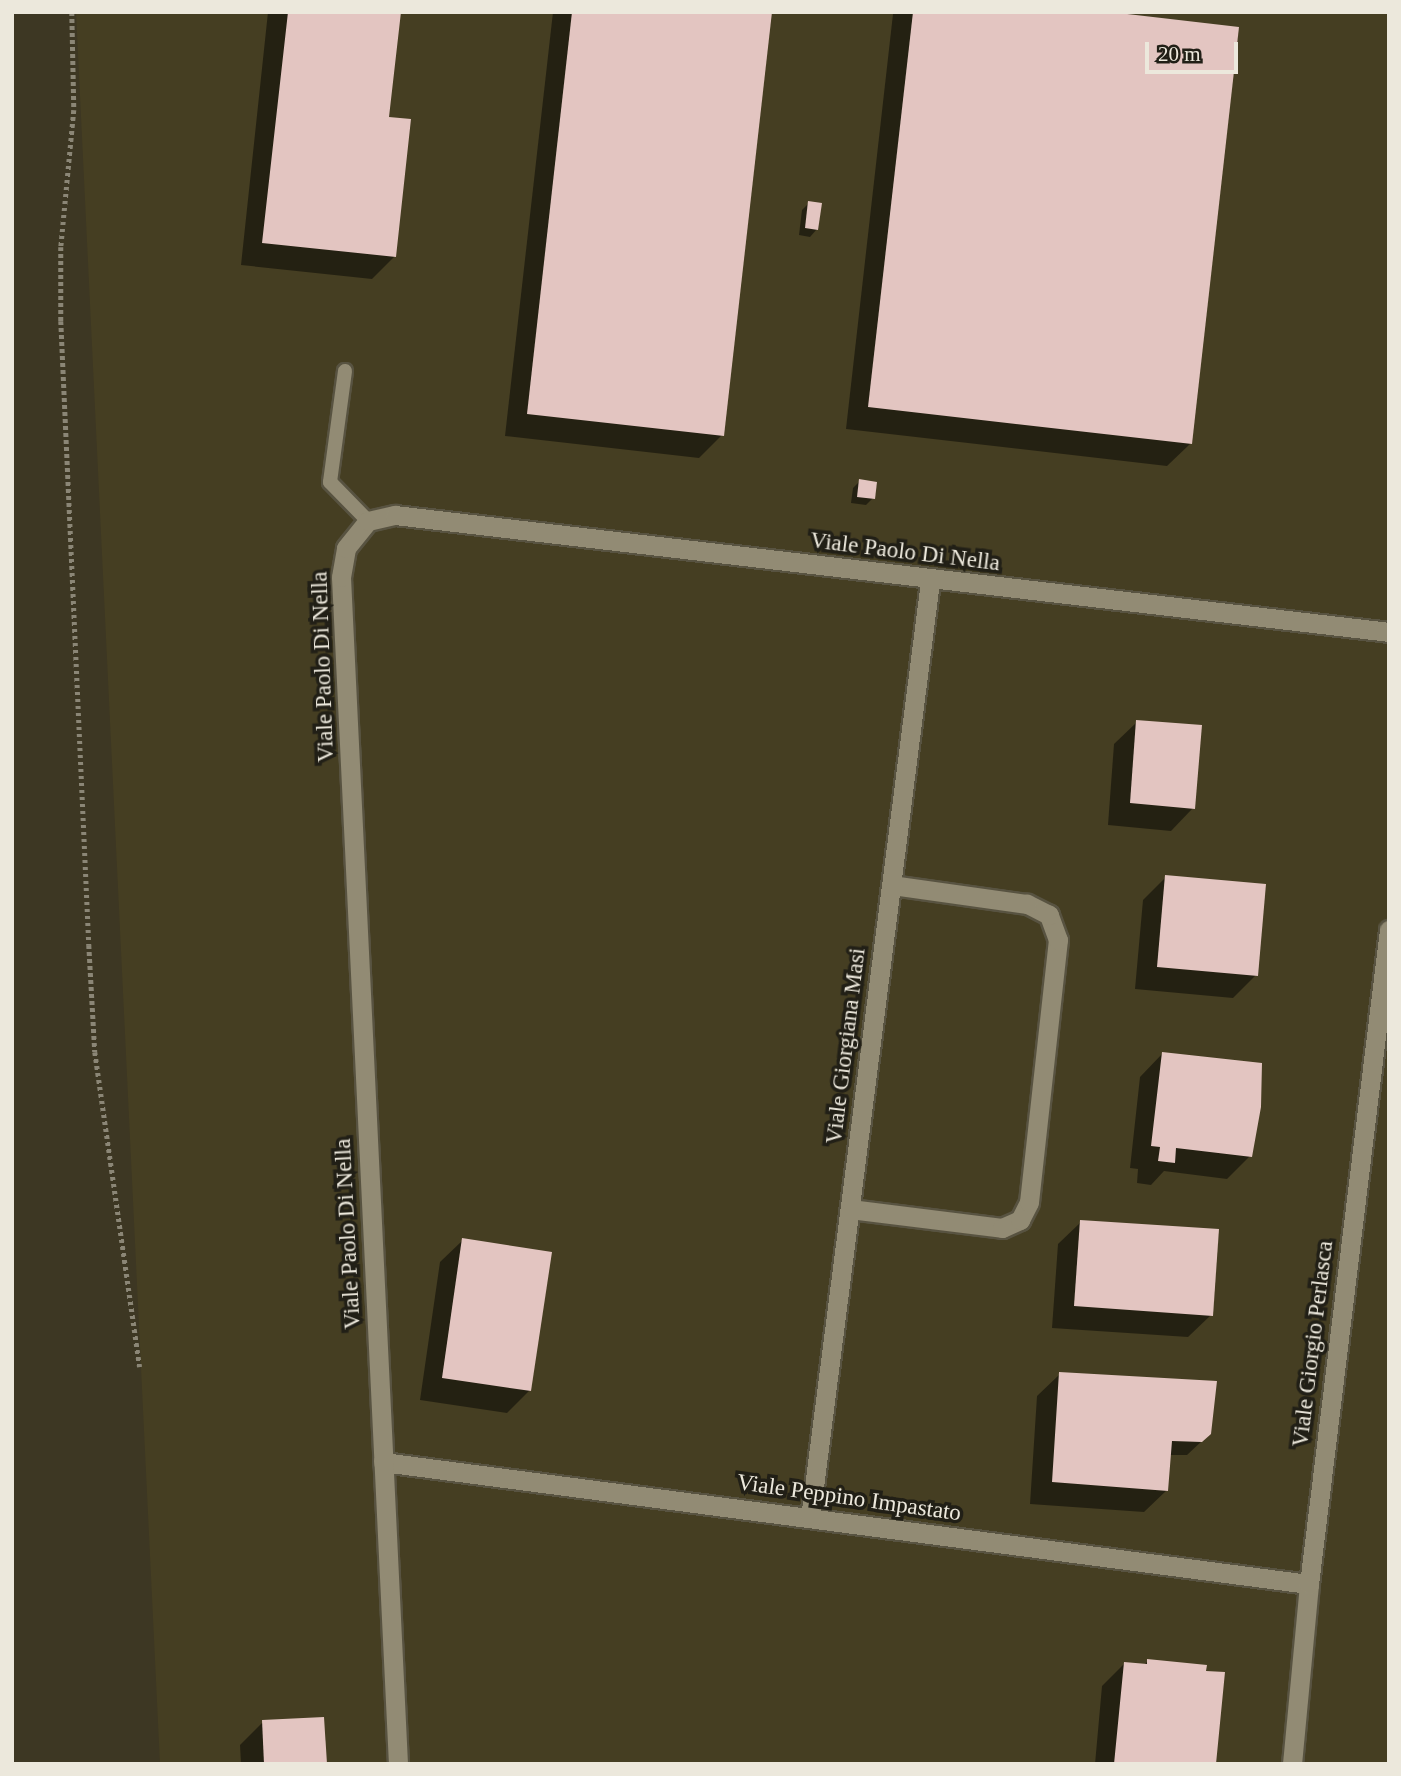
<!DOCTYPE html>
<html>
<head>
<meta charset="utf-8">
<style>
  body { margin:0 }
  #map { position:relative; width:1401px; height:1776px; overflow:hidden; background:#3d3723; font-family:"Times New Roman",serif }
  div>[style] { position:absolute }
  .built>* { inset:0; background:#453e22 }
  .shadow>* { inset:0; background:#0007 }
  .building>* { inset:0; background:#e3c5c1 }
  .path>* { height:4.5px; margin-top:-2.25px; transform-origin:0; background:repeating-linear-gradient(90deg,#8b8676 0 3.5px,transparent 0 7px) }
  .roads { filter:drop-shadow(2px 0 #585341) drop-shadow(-2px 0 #585341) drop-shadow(0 2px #585341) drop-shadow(0 -2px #585341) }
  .service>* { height:14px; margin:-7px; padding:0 7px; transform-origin:7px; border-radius:7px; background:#928b74 }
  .minor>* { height:19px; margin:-9.5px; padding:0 9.5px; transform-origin:9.5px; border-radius:9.5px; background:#928b74 }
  span { translate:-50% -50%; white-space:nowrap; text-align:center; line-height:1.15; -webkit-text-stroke:7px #211f16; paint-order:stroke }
  .street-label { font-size:23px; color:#ece8dc }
  .frame { position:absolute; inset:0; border:14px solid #ece8dc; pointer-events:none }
  .scale { position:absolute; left:1145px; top:42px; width:93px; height:32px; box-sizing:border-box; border:4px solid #ece8dc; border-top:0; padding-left:9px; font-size:21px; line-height:24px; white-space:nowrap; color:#ece8dc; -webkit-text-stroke:5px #211f16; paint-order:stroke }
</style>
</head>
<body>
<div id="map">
  <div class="built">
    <div style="clip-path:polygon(76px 12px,1389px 12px,1389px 1764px,160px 1764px)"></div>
  </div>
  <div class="shadow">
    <div style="clip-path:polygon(268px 12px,399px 12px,387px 119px,394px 257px,372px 279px,241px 265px)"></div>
    <div style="clip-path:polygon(553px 12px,770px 12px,722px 435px,699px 458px,505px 436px)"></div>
    <div style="clip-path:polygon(1095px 12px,1190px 444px,1167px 466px,846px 429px,893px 14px)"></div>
    <div style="clip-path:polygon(809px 203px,817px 229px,810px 237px,799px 235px,802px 210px)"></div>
    <div style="clip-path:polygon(860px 481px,873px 498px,866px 505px,851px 503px,853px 488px)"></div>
    <div style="clip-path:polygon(1137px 722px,1193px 808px,1171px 831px,1108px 825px,1114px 744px)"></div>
    <div style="clip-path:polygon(1166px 877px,1256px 975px,1233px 998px,1135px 989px,1143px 900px)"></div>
    <div style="clip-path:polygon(1162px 1054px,1250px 1156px,1227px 1179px,1164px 1171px,1151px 1185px,1137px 1183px,1138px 1169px,1130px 1168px,1140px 1077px)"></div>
    <div style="clip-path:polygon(1081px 1222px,1211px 1315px,1188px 1337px,1052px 1328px,1058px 1244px)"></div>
    <div style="clip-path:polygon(463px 1240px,530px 1390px,507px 1413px,420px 1400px,440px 1262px)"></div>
    <div style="clip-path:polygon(1060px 1374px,1203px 1440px,1187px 1455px,1169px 1455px,1167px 1490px,1144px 1512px,1030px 1504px,1037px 1396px)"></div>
    <div style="clip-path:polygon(1148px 1661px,1215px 1764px,1095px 1764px,1102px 1686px,1124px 1664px,1143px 1666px)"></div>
    <div style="clip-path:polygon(263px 1722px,325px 1764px,241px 1764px,240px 1745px)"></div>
  </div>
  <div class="building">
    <div style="clip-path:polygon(288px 12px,401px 12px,389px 117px,411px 119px,396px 257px,262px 243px)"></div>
    <div style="clip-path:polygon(572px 12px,772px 12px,724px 436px,527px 414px)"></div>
    <div style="clip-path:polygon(913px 12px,1110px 12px,1239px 27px,1192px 444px,868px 407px)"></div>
    <div style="clip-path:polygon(808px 201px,822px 203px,818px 230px,805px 228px)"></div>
    <div style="clip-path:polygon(859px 479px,877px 482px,875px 499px,857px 497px)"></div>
    <div style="clip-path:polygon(1136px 720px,1202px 725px,1195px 809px,1130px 803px)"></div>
    <div style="clip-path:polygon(1165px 875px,1266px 884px,1258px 976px,1157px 967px)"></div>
    <div style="clip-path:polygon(1162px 1052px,1262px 1063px,1261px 1107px,1252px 1157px,1176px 1148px,1175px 1163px,1158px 1161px,1160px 1147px,1151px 1146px)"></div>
    <div style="clip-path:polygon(1080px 1220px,1219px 1229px,1213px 1316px,1074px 1306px)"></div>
    <div style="clip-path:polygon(462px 1238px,552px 1252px,531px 1391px,442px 1378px)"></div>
    <div style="clip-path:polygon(1059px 1372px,1217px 1381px,1211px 1434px,1202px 1442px,1172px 1441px,1168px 1491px,1052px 1482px)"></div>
    <div style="clip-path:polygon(1147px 1659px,1207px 1665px,1206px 1671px,1225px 1672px,1216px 1764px,1114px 1764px,1124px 1662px,1147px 1664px)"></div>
    <div style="clip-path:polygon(324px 1717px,327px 1764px,264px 1764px,262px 1720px)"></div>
  </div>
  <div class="path">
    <div style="left:72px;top:12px;width:98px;rotate:88.8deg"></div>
    <div style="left:74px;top:110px;width:138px;rotate:95.4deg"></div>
    <div style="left:61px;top:247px;width:74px;rotate:90deg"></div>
    <div style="left:61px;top:321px;width:625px;rotate:87.43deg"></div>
    <div style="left:89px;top:945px;width:107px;rotate:86.8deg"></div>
    <div style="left:95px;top:1052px;width:318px;rotate:81.9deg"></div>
  </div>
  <div class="roads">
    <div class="service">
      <div style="left:345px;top:371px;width:112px;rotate:97.7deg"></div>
      <div style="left:330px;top:482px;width:54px;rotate:45.7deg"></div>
    </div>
    <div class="minor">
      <div style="left:850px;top:1209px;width:153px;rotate:7.1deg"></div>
      <div style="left:1002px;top:1228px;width:20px;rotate:-24deg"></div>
      <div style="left:1020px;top:1220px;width:20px;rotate:-63deg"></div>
      <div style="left:1029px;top:1202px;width:264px;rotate:-83.7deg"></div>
      <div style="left:1058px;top:940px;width:27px;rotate:-110deg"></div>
      <div style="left:1049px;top:915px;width:25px;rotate:-153deg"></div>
      <div style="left:1027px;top:904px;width:137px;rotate:-172deg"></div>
      <div style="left:383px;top:1462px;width:934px;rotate:7.51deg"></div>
      <div style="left:810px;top:1518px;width:945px;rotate:-82.7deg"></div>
      <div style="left:398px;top:1764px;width:1188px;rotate:-92.75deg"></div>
      <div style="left:341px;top:577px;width:29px;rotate:-80deg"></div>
      <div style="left:346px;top:548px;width:35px;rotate:-51deg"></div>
      <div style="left:368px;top:521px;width:28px;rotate:-13deg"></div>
      <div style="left:395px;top:515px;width:1001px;rotate:6.71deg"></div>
      <div style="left:1292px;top:1764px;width:181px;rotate:-84.6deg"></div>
      <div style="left:1309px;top:1584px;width:659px;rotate:-83.03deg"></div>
    </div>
  </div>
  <div class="street-label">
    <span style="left:905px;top:552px;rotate:7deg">Viale Paolo Di Nella</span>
    <span style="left:323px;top:667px;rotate:-92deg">Viale Paolo Di Nella</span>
    <span style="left:846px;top:1046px;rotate:-83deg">Viale Giorgiana Masi</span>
    <span style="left:348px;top:1234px;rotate:-93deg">Viale Paolo Di Nella</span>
    <span style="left:1313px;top:1344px;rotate:-83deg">Viale Giorgio Perlasca</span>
    <span style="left:849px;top:1498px;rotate:8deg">Viale Peppino Impastato</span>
  </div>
  <div class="frame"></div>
  <div class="scale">20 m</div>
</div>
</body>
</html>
